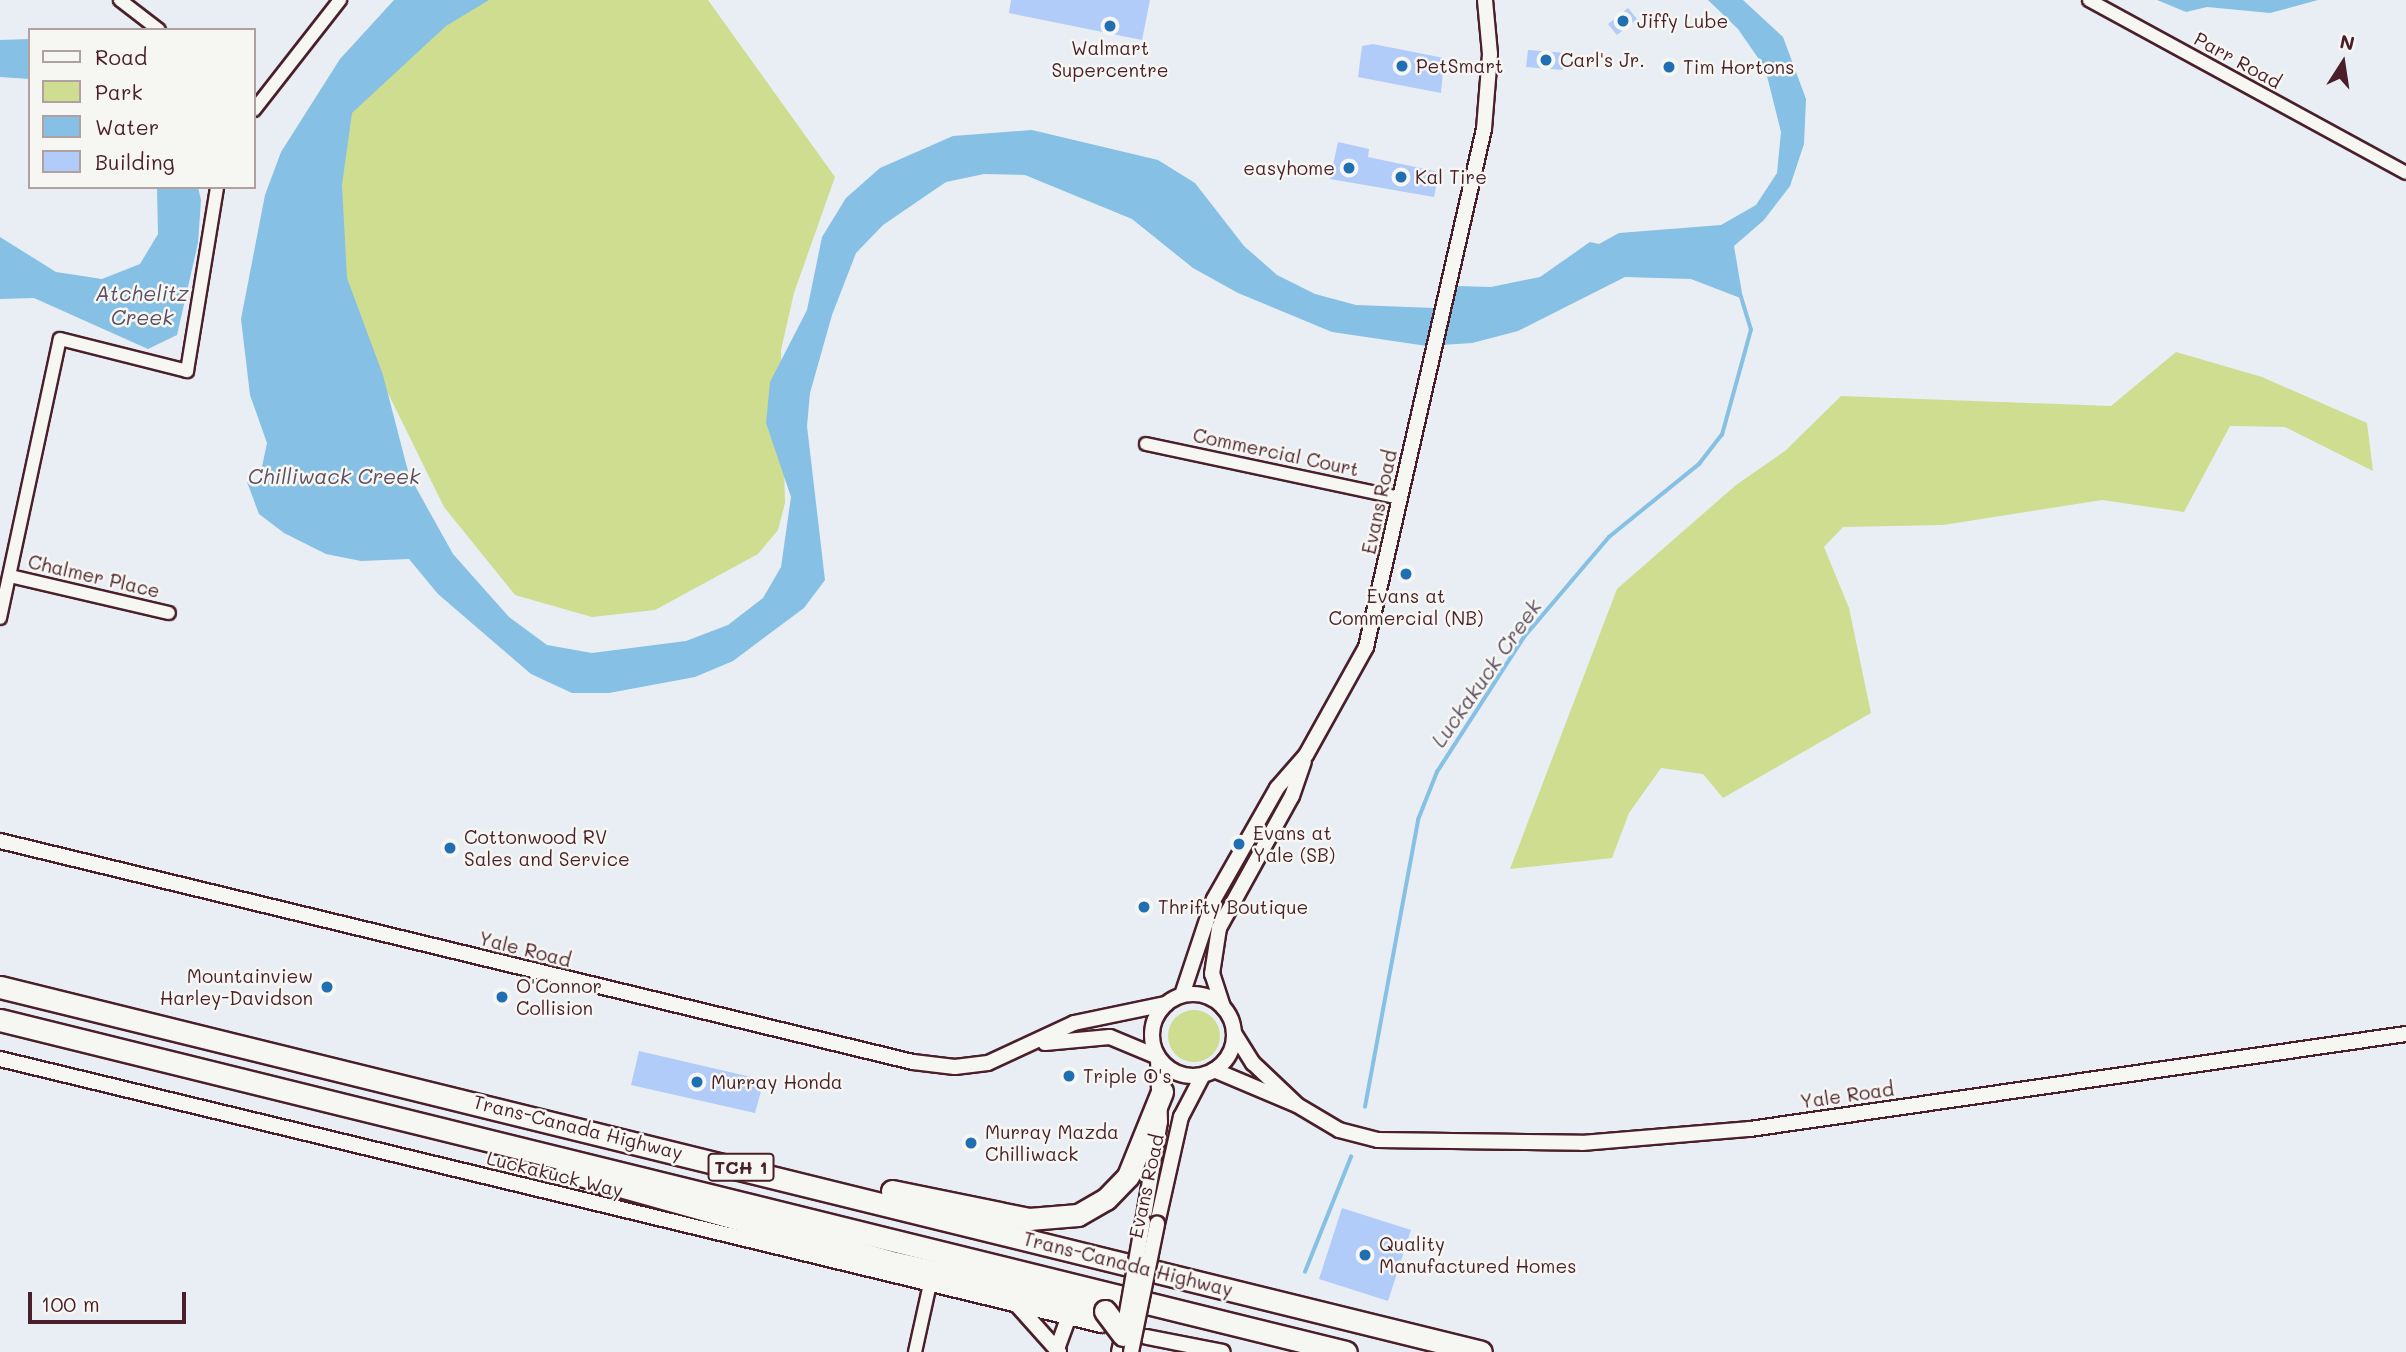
<!DOCTYPE html>
<html>
<head>
<meta charset="utf-8">
<style>
  body { margin:0 }
  #map { position:relative; width:2406px; height:1352px; overflow:hidden; background:#e8eef3; font-family:Mali,sans-serif }
  div>[style] { position:absolute }
  .green>* { inset:0; background:#cfdd90 }
  .round { border-radius:50% }
  .water>* { inset:0; background:#86c0e5 }
  .stream>* { height:3.5px; margin:-1.75px; padding:0 1.75px; transform-origin:1.75px; border-radius:1.75px; background:#86c0e5 }
  .building>* { inset:0; background:#b1ccf9 }
  .roads { filter:drop-shadow(2px 0 #4a1f2b) drop-shadow(-2px 0 #4a1f2b) drop-shadow(0 2px #4a1f2b) drop-shadow(0 -2px #4a1f2b) }
  .minor>* { height:12px; margin:-6px; padding:0 6px; transform-origin:6px; border-radius:6px; background:#f6f6f2 }
  .tertiary>* { height:14px; margin:-7px; padding:0 7px; transform-origin:7px; border-radius:7px; background:#f6f6f2 }
  .tertiary>.ring { margin:-7px; padding:0; box-sizing:content-box; background:none; border:14px solid #f6f6f2; border-radius:50% }
  .motorway>* { height:21px; margin:-10.5px; padding:0 10.5px; transform-origin:10.5px; border-radius:10.5px; background:#f6f6f2 }
  .bridges { filter:drop-shadow(2px 0 #4a1f2b) drop-shadow(-2px 0 #4a1f2b) drop-shadow(0 2px #4a1f2b) drop-shadow(0 -2px #4a1f2b) }
  .tertiary-bridge>* { height:14px; margin:-7px; padding:0 7px; transform-origin:7px; border-radius:7px; background:#f6f6f2 }
  .motorway-bridge>* { height:21px; margin:-10.5px; padding:0 10.5px; transform-origin:10.5px; border-radius:10.5px; background:#f6f6f2 }
  .dots>* { width:19px; height:19px; translate:-50% -50%; box-sizing:border-box; border:4px solid #f6f6f2; border-radius:50% }
  span { translate:-50% -50%; white-space:nowrap; text-align:center; line-height:1.15; -webkit-text-stroke:5px #f6f6f2; paint-order:stroke }
  .shield-label span { padding:2px 5px; background:#f6f6f2; border:2px solid; border-radius:5px; -webkit-text-stroke-width:0 }
  .shield-label { font-size:18px; color:#4a1f2b; font-weight:700 }
  .poi-label { font-size:19px; color:#4a1f2b }
  .left { translate:0 -50%; text-align:left }
  .right { translate:-100% -50%; text-align:right }
  .street-label { font-size:19px; color:#4a1f2b }
  .water-label { font-size:21px; color:#5c4f63; font-style:italic }
  .legend { position:absolute; left:28px; top:28px; width:228px; height:161px; box-sizing:border-box; background:#f6f6f2; border:2px solid #b1a0a2; margin:0; padding:9px 12px; list-style:none; font-size:21px; color:#4a1f2b }
  .legend li { display:flex; align-items:center; gap:14px; height:35px }
  .legend b { width:35px; border:2px solid #b1a0a2 }
  .north { position:absolute; left:2308px; top:28px; width:70px; height:70px; -webkit-text-stroke:5px #f6f6f2; paint-order:stroke; rotate:12deg; font-size:19px; font-weight:700; line-height:28px; text-align:center; color:#4a1f2b }
  .north::after { content:''; display:block; margin:auto; width:24px; height:32px; background:#4a1f2b; clip-path:polygon(50% 0,100% 100%,50% 72%,0 100%) }
  .scale { position:absolute; left:28px; top:1292px; width:158px; height:32px; box-sizing:border-box; border:4px solid #4a1f2b; border-top:0; padding-left:9px; font-size:21px; line-height:24px; white-space:nowrap; color:#4a1f2b; -webkit-text-stroke:5px #f6f6f2; paint-order:stroke }
</style>
</head>
<body>
<div id="map">
  <div class="green">
    <div style="clip-path:polygon(459px 0,708px 0,835px 177px,794px 293px,781px 350px,785px 503px,778px 530px,758px 554px,655px 610px,592px 617px,515px 595px,444px 507px,354px 324px,318px 166px,362px 93px)"></div>
    <div style="clip-path:polygon(2176px 352px,2262px 377px,2367px 423px,2373px 471px,2285px 427px,2230px 426px,2184px 512px,2102px 500px,1943px 525px,1843px 527px,1824px 547px,1849px 608px,1871px 713px,1723px 798px,1703px 774px,1661px 768px,1629px 813px,1612px 858px,1510px 869px,1617px 589px,1736px 485px,1785px 451px,1841px 396px,2111px 406px)"></div>
    <div class="round" style="left:1168px;top:1010px;width:52px;height:52px"></div>
  </div>
  <div class="water">
    <div style="clip-path:polygon(394px 0,489px 0,446px 26px,352px 113px,342px 185px,347px 278px,383px 375px,409px 475px,453px 554px,509px 617px,547px 645px,592px 653px,686px 641px,728px 625px,763px 598px,781px 567px,791px 497px,766px 423px,770px 382px,807px 310px,822px 237px,846px 198px,880px 168px,953px 136px,1032px 130px,1158px 160px,1195px 183px,1244px 246px,1277px 275px,1315px 294px,1356px 305px,1434px 308px,1457px 286px,1491px 287px,1540px 277px,1590px 242px,1599px 244px,1619px 233px,1721px 225px,1756px 205px,1777px 173px,1781px 132px,1765px 68px,1738px 29px,1708px 0,1743px 0,1783px 37px,1806px 99px,1804px 144px,1790px 186px,1764px 220px,1734px 246px,1743px 299px,1691px 279px,1625px 277px,1518px 331px,1472px 343px,1427px 346px,1332px 332px,1238px 293px,1193px 268px,1132px 219px,1025px 175px,984px 174px,946px 182px,883px 225px,856px 253px,832px 315px,810px 393px,807px 426px,825px 580px,804px 608px,733px 661px,695px 677px,609px 693px,572px 693px,531px 674px,438px 594px,409px 559px,361px 561px,326px 554px,284px 533px,259px 514px,247px 482px,259px 481px,267px 443px,250px 395px,241px 319px,265px 195px,281px 152px,340px 59px)"></div>
    <div style="clip-path:polygon(2157px 0,2318px 0,2270px 13px,2207px 7px,2186px 12px)"></div>
    <div style="clip-path:polygon(30px 39px,30px 79px,0 77px,0 40px)"></div>
    <div style="clip-path:polygon(157px 187px,198px 187px,201px 200px,198px 243px,177px 335px,148px 349px,34px 298px,0 299px,0 237px,56px 272px,102px 279px,140px 264px,158px 234px)"></div>
  </div>
  <div class="stream">
    <div style="left:1365px;top:1107px;width:292px;rotate:-79.5deg"></div>
    <div style="left:1418px;top:820px;width:52px;rotate:-68.4deg"></div>
    <div style="left:1437px;top:772px;width:161px;rotate:-57.2deg"></div>
    <div style="left:1524px;top:637px;width:131px;rotate:-49.6deg"></div>
    <div style="left:1609px;top:537px;width:116px;rotate:-39deg"></div>
    <div style="left:1699px;top:464px;width:37px;rotate:-52deg"></div>
    <div style="left:1722px;top:435px;width:109px;rotate:-74.6deg"></div>
    <div style="left:1751px;top:330px;width:34px;rotate:-107deg"></div>
    <div style="left:1305px;top:1272px;width:124px;rotate:-68.2deg"></div>
  </div>
  <div class="building">
    <div style="clip-path:polygon(1011px 0,1150px 0,1142px 40px,1009px 13px)"></div>
    <div style="clip-path:polygon(1628px 8px,1637px 19px,1617px 35px,1608px 24px)"></div>
    <div style="clip-path:polygon(1373px 44px,1444px 58px,1441px 93px,1358px 77px,1362px 46px)"></div>
    <div style="clip-path:polygon(1528px 50px,1565px 53px,1563px 70px,1526px 67px)"></div>
    <div style="clip-path:polygon(1338px 142px,1369px 149px,1368px 157px,1439px 172px,1434px 197px,1330px 179px)"></div>
    <div style="clip-path:polygon(639px 1051px,764px 1080px,755px 1113px,631px 1085px)"></div>
    <div style="clip-path:polygon(1342px 1208px,1411px 1230px,1388px 1301px,1319px 1279px)"></div>
  </div>
  <div class="roads">
    <div class="minor">
      <div style="left:120px;top:0;width:49px;rotate:37.6deg"></div>
      <div style="left:2089px;top:0;width:361px;rotate:28.6deg"></div>
      <div style="left:254px;top:110px;width:140px;rotate:-52deg"></div>
      <div style="left:1146px;top:444px;width:259px;rotate:12deg"></div>
      <div style="left:10px;top:576px;width:163px;rotate:13.1deg"></div>
      <div style="left:0;top:618px;width:285px;rotate:-77.9deg"></div>
      <div style="left:60px;top:339px;width:131px;rotate:14.1deg"></div>
      <div style="left:187px;top:371px;width:186px;rotate:-80.7deg"></div>
      <div style="left:915px;top:1352px;width:70px;rotate:-77.6deg"></div>
    </div>
    <div class="tertiary">
      <div style="left:0;top:841px;width:939px;rotate:13.61deg"></div>
      <div style="left:913px;top:1062px;width:42px;rotate:6.8deg"></div>
      <div style="left:955px;top:1067px;width:33px;rotate:-7deg"></div>
      <div style="left:988px;top:1063px;width:95px;rotate:-24.9deg"></div>
      <div style="left:1074px;top:1023px;width:94px;rotate:-11.7deg"></div>
      <div class="ring" style="left:1152px;top:994px;width:68px;height:68px"></div>
      <div style="left:1182px;top:995px;width:101px;rotate:-71.6deg"></div>
      <div style="left:1214px;top:899px;width:128px;rotate:-60.4deg"></div>
      <div style="left:1277px;top:788px;width:44px;rotate:-48.7deg"></div>
      <div style="left:1306px;top:755px;width:124px;rotate:-60.9deg"></div>
      <div style="left:1366px;top:647px;width:531px;rotate:-77.17deg"></div>
      <div style="left:1484px;top:129px;width:75px;rotate:-85.4deg"></div>
      <div style="left:1490px;top:54px;width:54px;rotate:-95.3deg"></div>
      <div style="left:1223px;top:1007px;width:35px;rotate:-108deg"></div>
      <div style="left:1212px;top:974px;width:47px;rotate:-81.3deg"></div>
      <div style="left:1219px;top:928px;width:151px;rotate:-61.1deg"></div>
      <div style="left:1292px;top:796px;width:36px;rotate:-71deg"></div>
      <div style="left:1234px;top:1033px;width:36px;rotate:58deg"></div>
      <div style="left:1253px;top:1063px;width:59px;rotate:43.6deg"></div>
      <div style="left:1045px;top:1043px;width:65px;rotate:-5.3deg"></div>
      <div style="left:1110px;top:1037px;width:52px;rotate:22.6deg"></div>
      <div style="left:0;top:1059px;width:1133px;rotate:13.58deg"></div>
      <div style="left:1214px;top:1070px;width:90px;rotate:22.9deg"></div>
      <div style="left:1297px;top:1105px;width:49px;rotate:30.8deg"></div>
      <div style="left:1339px;top:1130px;width:40px;rotate:14.4deg"></div>
      <div style="left:1378px;top:1140px;width:204px;rotate:0.8deg"></div>
      <div style="left:1582px;top:1143px;width:169px;rotate:-4.8deg"></div>
      <div style="left:1750px;top:1129px;width:663px;rotate:-8.24deg"></div>
      <div style="left:1143px;top:1222px;width:101px;rotate:-80.4deg"></div>
      <div style="left:1160px;top:1122px;width:65px;rotate:-91.8deg"></div>
      <div style="left:1157px;top:1224px;width:110px;rotate:-77.4deg"></div>
      <div style="left:1181px;top:1117px;width:47px;rotate:-62.4deg"></div>
      <div style="left:1017px;top:1305px;width:63px;rotate:48.2deg"></div>
      <div style="left:1147px;top:1337px;width:77px;rotate:11.2deg"></div>
      <div style="left:1057px;top:1349px;width:33px;rotate:-70deg"></div>
      <div style="left:1119px;top:1352px;width:17px;rotate:-77deg"></div>
    </div>
    <div class="motorway">
      <div style="left:0;top:987px;width:1525px;rotate:13.84deg"></div>
      <div style="left:0;top:1020px;width:1386px;rotate:13.86deg"></div>
      <div style="left:566px;top:1171px;width:343px;rotate:15.6deg"></div>
      <div style="left:896px;top:1263px;width:230px;rotate:12.5deg"></div>
      <div style="left:892px;top:1191px;width:140px;rotate:11.6deg"></div>
      <div style="left:1029px;top:1219px;width:49px;rotate:-4.7deg"></div>
      <div style="left:1078px;top:1215px;width:32px;rotate:-30deg"></div>
      <div style="left:1106px;top:1199px;width:32px;rotate:-46deg"></div>
      <div style="left:1128px;top:1176px;width:91px;rotate:-68deg"></div>
    </div>
  </div>
  <div class="bridges">
    <div class="tertiary-bridge">
      <div style="left:1123px;top:1335px;width:115px;rotate:-80deg"></div>
      <div style="left:1131px;top:1352px;width:131px;rotate:-78.5deg"></div>
    </div>
    <div class="motorway-bridge">
      <div style="left:1105px;top:1311px;width:30px;rotate:53deg"></div>
    </div>
  </div>
  <div class="dots">
    <div style="left:1623px;top:21px;background:#1f6fb2"></div>
    <div style="left:1110px;top:26px;background:#1f6fb2"></div>
    <div style="left:1546px;top:60px;background:#1f6fb2"></div>
    <div style="left:1402px;top:66px;background:#1f6fb2"></div>
    <div style="left:1669px;top:67px;background:#1f6fb2"></div>
    <div style="left:1349px;top:168px;background:#1f6fb2"></div>
    <div style="left:1401px;top:177px;background:#1f6fb2"></div>
    <div style="left:1406px;top:574px;background:#1f6fb2"></div>
    <div style="left:1239px;top:844px;background:#1f6fb2"></div>
    <div style="left:450px;top:848px;background:#1f6fb2"></div>
    <div style="left:1144px;top:907px;background:#1f6fb2"></div>
    <div style="left:327px;top:987px;background:#1f6fb2"></div>
    <div style="left:502px;top:997px;background:#1f6fb2"></div>
    <div style="left:1069px;top:1076px;background:#1f6fb2"></div>
    <div style="left:697px;top:1082px;background:#1f6fb2"></div>
    <div style="left:971px;top:1143px;background:#1f6fb2"></div>
    <div style="left:1365px;top:1255px;background:#1f6fb2"></div>
  </div>
  <div class="shield-label">
    <span style="left:741px;top:1167px">TCH 1</span>
  </div>
  <div class="poi-label">
    <span class="left" style="left:1637px;top:21px">Jiffy Lube</span>
    <span style="left:1110px;top:59px">Walmart<br>Supercentre</span>
    <span class="left" style="left:1560px;top:60px">Carl's Jr.</span>
    <span class="left" style="left:1416px;top:66px">PetSmart</span>
    <span class="left" style="left:1683px;top:67px">Tim Hortons</span>
    <span class="right" style="left:1335px;top:168px">easyhome</span>
    <span class="left" style="left:1415px;top:177px">Kal Tire</span>
    <span style="left:1406px;top:607px">Evans at<br>Commercial (NB)</span>
    <span class="left" style="left:1253px;top:844px">Evans at<br>Yale (SB)</span>
    <span class="left" style="left:464px;top:848px">Cottonwood RV<br>Sales and Service</span>
    <span class="left" style="left:1158px;top:907px">Thrifty Boutique</span>
    <span class="right" style="left:313px;top:987px">Mountainview<br>Harley-Davidson</span>
    <span class="left" style="left:516px;top:997px">O'Connor<br>Collision</span>
    <span class="left" style="left:1083px;top:1076px">Triple O's</span>
    <span class="left" style="left:711px;top:1082px">Murray Honda</span>
    <span class="left" style="left:985px;top:1143px">Murray Mazda<br>Chilliwack</span>
    <span class="left" style="left:1379px;top:1255px">Quality<br>Manufactured Homes</span>
  </div>
  <div class="street-label">
    <span style="left:2238px;top:60px;rotate:29deg">Parr Road</span>
    <span style="left:1276px;top:452px;rotate:12deg">Commercial Court</span>
    <span style="left:1379px;top:502px;rotate:-78deg">Evans Road</span>
    <span style="left:94px;top:576px;rotate:13deg">Chalmer Place</span>
    <span style="left:525px;top:949px;rotate:14deg">Yale Road</span>
    <span style="left:1847px;top:1095px;rotate:-8deg">Yale Road</span>
    <span style="left:578px;top:1127px;rotate:14deg">Trans-Canada Highway</span>
    <span style="left:555px;top:1174px;rotate:14deg">Luckakuck Way</span>
    <span style="left:1146px;top:1186px;rotate:-78deg">Evans Road</span>
    <span style="left:1128px;top:1264px;rotate:14deg">Trans-Canada Highway</span>
  </div>
  <div class="water-label">
    <span style="left:142px;top:305px">Atchelitz<br>Creek</span>
    <span style="left:334px;top:476px">Chilliwack Creek</span>
    <span style="left:1486px;top:673px;rotate:-55deg">Luckakuck Creek</span>
  </div>
  <ul class="legend">
  <li><b style="height:9px;background:#f6f6f2"></b>Road</li>
  <li><b style="height:19px;background:#cfdd90"></b>Park</li>
  <li><b style="height:19px;background:#86c0e5"></b>Water</li>
  <li><b style="height:19px;background:#b1ccf9"></b>Building</li>
  </ul>
  <div class="north">N</div>
  <div class="scale">100 m</div>
</div>
</body>
</html>
